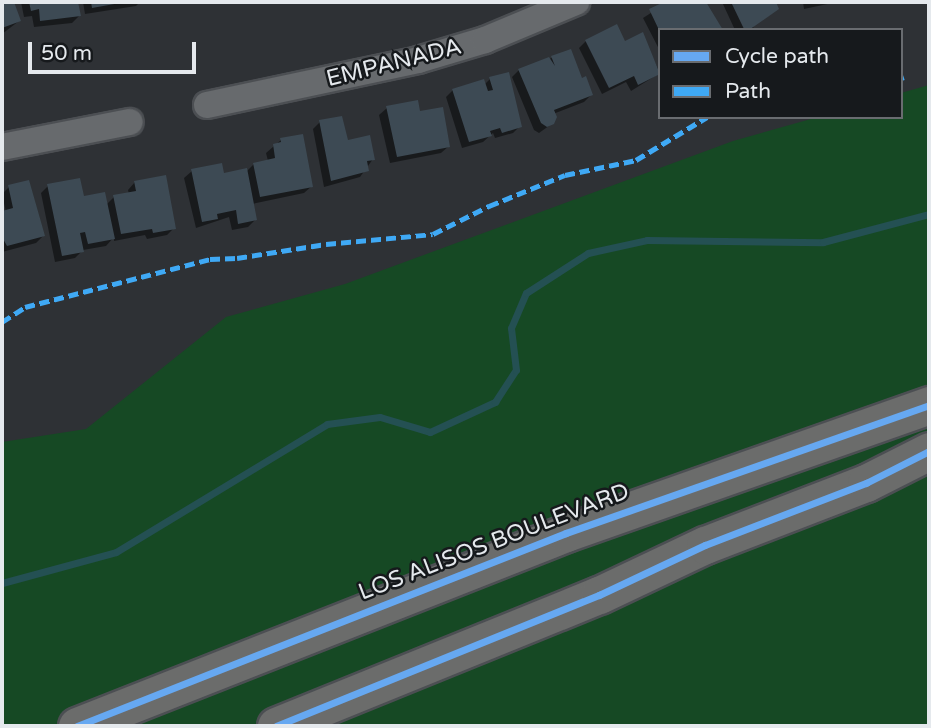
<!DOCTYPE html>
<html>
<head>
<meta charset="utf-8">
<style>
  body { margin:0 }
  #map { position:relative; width:931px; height:728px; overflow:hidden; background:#2e3135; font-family:"Varela Round",sans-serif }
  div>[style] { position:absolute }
  .green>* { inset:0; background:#164924 }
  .shadow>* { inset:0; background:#0007 }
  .stream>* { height:7px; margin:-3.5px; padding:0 3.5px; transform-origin:3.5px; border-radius:3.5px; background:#245053 }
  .building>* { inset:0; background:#3d4a54 }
  .roads { filter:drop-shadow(2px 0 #4c4f53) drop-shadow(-2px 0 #4c4f53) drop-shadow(0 2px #4c4f53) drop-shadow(0 -2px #4c4f53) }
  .street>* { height:26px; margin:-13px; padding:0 13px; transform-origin:13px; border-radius:13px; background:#676a6d }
  .secondary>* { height:37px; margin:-18.5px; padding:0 18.5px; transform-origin:18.5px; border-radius:18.5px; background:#6b6c6b }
  .quiet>* { height:5px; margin-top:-2.5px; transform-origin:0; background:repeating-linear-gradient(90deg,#3fa9f5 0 10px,transparent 0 15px) }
  .cycleway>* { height:7px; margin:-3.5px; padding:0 3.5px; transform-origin:3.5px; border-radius:3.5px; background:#66a8f1 }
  span { translate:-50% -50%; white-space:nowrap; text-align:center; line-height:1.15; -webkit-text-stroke:5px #16191c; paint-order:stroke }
  .street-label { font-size:23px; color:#e5e9ed }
  .frame { position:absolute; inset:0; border:4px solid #e5e9ed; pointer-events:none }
  .legend { position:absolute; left:658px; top:28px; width:245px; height:91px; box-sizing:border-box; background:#16191c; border:2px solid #696c70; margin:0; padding:9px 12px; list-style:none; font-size:21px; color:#e5e9ed }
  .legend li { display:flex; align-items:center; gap:14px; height:35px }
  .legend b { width:35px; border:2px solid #696c70 }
  .scale { position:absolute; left:28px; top:42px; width:168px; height:32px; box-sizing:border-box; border:4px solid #e5e9ed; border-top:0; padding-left:9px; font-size:21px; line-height:24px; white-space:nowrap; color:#e5e9ed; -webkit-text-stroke:5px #16191c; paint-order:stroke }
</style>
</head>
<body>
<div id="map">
  <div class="green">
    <div style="clip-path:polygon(929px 85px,929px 726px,2px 726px,2px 442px,86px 429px,226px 317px,345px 284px,733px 141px,818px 117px,901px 117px,901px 93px)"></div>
  </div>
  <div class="shadow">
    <div style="clip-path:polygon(2px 2px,13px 2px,19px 21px,2px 34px)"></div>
    <div style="clip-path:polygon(21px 2px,76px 2px,79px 16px,72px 23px,34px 27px,32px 16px,24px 17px)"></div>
    <div style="clip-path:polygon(83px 2px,140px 2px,136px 6px,85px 14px)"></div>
    <div style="clip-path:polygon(668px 2px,678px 2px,681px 7px,691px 2px,705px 2px,720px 30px,660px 30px,660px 51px,643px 18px)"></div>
    <div style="clip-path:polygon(722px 2px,774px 2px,777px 8px,756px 22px,752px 30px,735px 30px)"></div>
    <div style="clip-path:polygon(803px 2px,837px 2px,804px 9px)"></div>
    <div style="clip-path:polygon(642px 35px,660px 73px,631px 91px,626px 82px,602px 94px,579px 48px,586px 41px,624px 43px)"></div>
    <div style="clip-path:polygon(552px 58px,591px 95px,584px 102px,553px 114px,553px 123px,539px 133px,534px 130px,512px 77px,519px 70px)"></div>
    <div style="clip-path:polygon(490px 79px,520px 126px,513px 133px,495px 138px,493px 133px,483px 142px,462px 148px,446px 97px,453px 90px,484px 85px)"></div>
    <div style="clip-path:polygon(387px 108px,419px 113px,449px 146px,441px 153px,390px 163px,379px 115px)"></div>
    <div style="clip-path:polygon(320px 122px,373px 159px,360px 177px,324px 187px,313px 129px)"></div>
    <div style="clip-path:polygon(281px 140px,312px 186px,304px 193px,252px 204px,255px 220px,248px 227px,232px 230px,229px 217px,196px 228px,184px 178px,192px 171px,223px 175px,246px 172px,254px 164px,268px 161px,266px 153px)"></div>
    <div style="clip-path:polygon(135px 182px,174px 228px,167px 235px,147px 239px,145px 235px,114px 241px,114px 237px,106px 246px,83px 250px,75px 258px,55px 262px,41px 193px,48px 186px,106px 205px,114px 197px,129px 194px,128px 190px)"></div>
    <div style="clip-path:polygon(9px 187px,43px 236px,36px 243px,2px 252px,2px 213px,6px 212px,2px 194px)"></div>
  </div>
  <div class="stream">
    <div style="left:2px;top:583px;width:118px;rotate:-15.2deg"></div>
    <div style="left:116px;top:552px;width:247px;rotate:-31.2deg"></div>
    <div style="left:327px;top:424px;width:53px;rotate:-7.5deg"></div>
    <div style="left:380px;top:417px;width:52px;rotate:16.7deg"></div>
    <div style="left:430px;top:432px;width:72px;rotate:-24.8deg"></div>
    <div style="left:495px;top:402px;width:38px;rotate:-57deg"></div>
    <div style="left:516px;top:370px;width:42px;rotate:-96.8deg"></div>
    <div style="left:511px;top:328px;width:38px;rotate:-67deg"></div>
    <div style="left:526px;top:293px;width:74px;rotate:-32.8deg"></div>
    <div style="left:588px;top:253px;width:60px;rotate:-12.4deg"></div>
    <div style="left:647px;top:240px;width:176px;rotate:0.7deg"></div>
    <div style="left:823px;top:242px;width:110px;rotate:-14.8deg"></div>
  </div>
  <div class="building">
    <div style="clip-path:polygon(2px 2px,14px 2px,21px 21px,2px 28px)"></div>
    <div style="clip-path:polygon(29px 2px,78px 2px,81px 16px,40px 21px,39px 9px,31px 11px)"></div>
    <div style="clip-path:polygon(91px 2px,119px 2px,120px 3px,92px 8px)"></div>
    <div style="clip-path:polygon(664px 2px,681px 4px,706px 2px,723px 30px,659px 30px,649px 9px)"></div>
    <div style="clip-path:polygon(731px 2px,776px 2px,779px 9px,749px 30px,744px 29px)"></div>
    <div style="clip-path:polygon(617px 24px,625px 41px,643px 32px,660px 74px,638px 85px,634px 76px,609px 88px,585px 40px)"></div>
    <div style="clip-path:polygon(571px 49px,582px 78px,586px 76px,593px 95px,554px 110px,557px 117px,554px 124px,547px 127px,541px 123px,518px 69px,549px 57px,555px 66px,551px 56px)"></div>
    <div style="clip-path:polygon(509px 72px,522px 127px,502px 133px,500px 128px,490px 131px,492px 136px,469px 142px,452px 89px,484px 79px,488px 91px,493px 90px,489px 77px)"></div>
    <div style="clip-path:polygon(418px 100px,420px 111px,443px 107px,450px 147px,397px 157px,386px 106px)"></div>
    <div style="clip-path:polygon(342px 116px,348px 140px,370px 135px,375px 160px,367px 161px,369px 171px,331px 181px,319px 120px)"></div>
    <div style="clip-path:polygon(303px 134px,313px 187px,260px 197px,253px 163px,275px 158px,273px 144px,281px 142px,280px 138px)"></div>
    <div style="clip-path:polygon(222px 163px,224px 173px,247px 168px,257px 220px,238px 224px,236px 210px,217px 214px,218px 219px,202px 222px,191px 169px)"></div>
    <div style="clip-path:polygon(166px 175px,176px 229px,153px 233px,152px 229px,121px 234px,113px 195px,136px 191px,134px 181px)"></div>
    <div style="clip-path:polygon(80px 178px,84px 196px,105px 192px,115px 239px,88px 244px,85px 232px,80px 233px,84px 252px,62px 256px,47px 184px)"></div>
    <div style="clip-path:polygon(29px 180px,45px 236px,7px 246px,2px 237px,2px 211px,13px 208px,8px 185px)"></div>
  </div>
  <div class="roads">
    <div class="street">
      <div style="left:207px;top:105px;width:216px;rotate:-12deg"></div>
      <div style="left:418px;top:60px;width:70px;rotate:-16.6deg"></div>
      <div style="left:485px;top:40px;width:99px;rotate:-22.7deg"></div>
      <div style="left:2px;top:147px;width:130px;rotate:-11.1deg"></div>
    </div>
    <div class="secondary">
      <div style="left:77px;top:726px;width:526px;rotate:-21.54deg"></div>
      <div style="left:566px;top:533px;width:385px;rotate:-19.4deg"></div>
      <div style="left:276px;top:726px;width:349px;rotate:-22.1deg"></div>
      <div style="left:599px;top:595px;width:117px;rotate:-25.3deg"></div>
      <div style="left:705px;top:545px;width:173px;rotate:-21.1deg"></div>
      <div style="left:866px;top:483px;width:71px;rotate:-26.9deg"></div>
    </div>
  </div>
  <div class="quiet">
    <div style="left:901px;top:78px;width:3px;rotate:-18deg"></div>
    <div style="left:2px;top:322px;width:27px;rotate:-33deg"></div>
    <div style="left:25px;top:307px;width:191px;rotate:-14.5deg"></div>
    <div style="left:210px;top:259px;width:27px;rotate:-2deg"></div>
    <div style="left:237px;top:258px;width:90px;rotate:-8.9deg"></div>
    <div style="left:326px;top:244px;width:107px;rotate:-5.3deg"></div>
    <div style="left:433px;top:234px;width:63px;rotate:-26.6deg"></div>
    <div style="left:489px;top:206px;width:82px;rotate:-22.2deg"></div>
    <div style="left:565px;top:175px;width:73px;rotate:-11.9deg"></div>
    <div style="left:636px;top:160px;width:83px;rotate:-31.2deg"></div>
  </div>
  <div class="cycleway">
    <div style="left:77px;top:726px;width:526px;rotate:-21.54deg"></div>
    <div style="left:566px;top:533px;width:385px;rotate:-19.4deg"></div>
    <div style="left:276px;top:726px;width:349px;rotate:-22.1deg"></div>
    <div style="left:599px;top:595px;width:117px;rotate:-25.3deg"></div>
    <div style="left:705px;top:545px;width:173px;rotate:-21.1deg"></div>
    <div style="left:866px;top:483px;width:71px;rotate:-26.9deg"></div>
  </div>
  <div class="street-label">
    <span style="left:394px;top:63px;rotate:-14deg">EMPANADA</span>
    <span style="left:494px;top:542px;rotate:-21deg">LOS ALISOS BOULEVARD</span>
  </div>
  <div class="frame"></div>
  <ul class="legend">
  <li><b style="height:9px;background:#66a8f1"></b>Cycle path</li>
  <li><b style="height:9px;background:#3fa9f5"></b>Path</li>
  </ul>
  <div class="scale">50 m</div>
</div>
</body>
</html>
